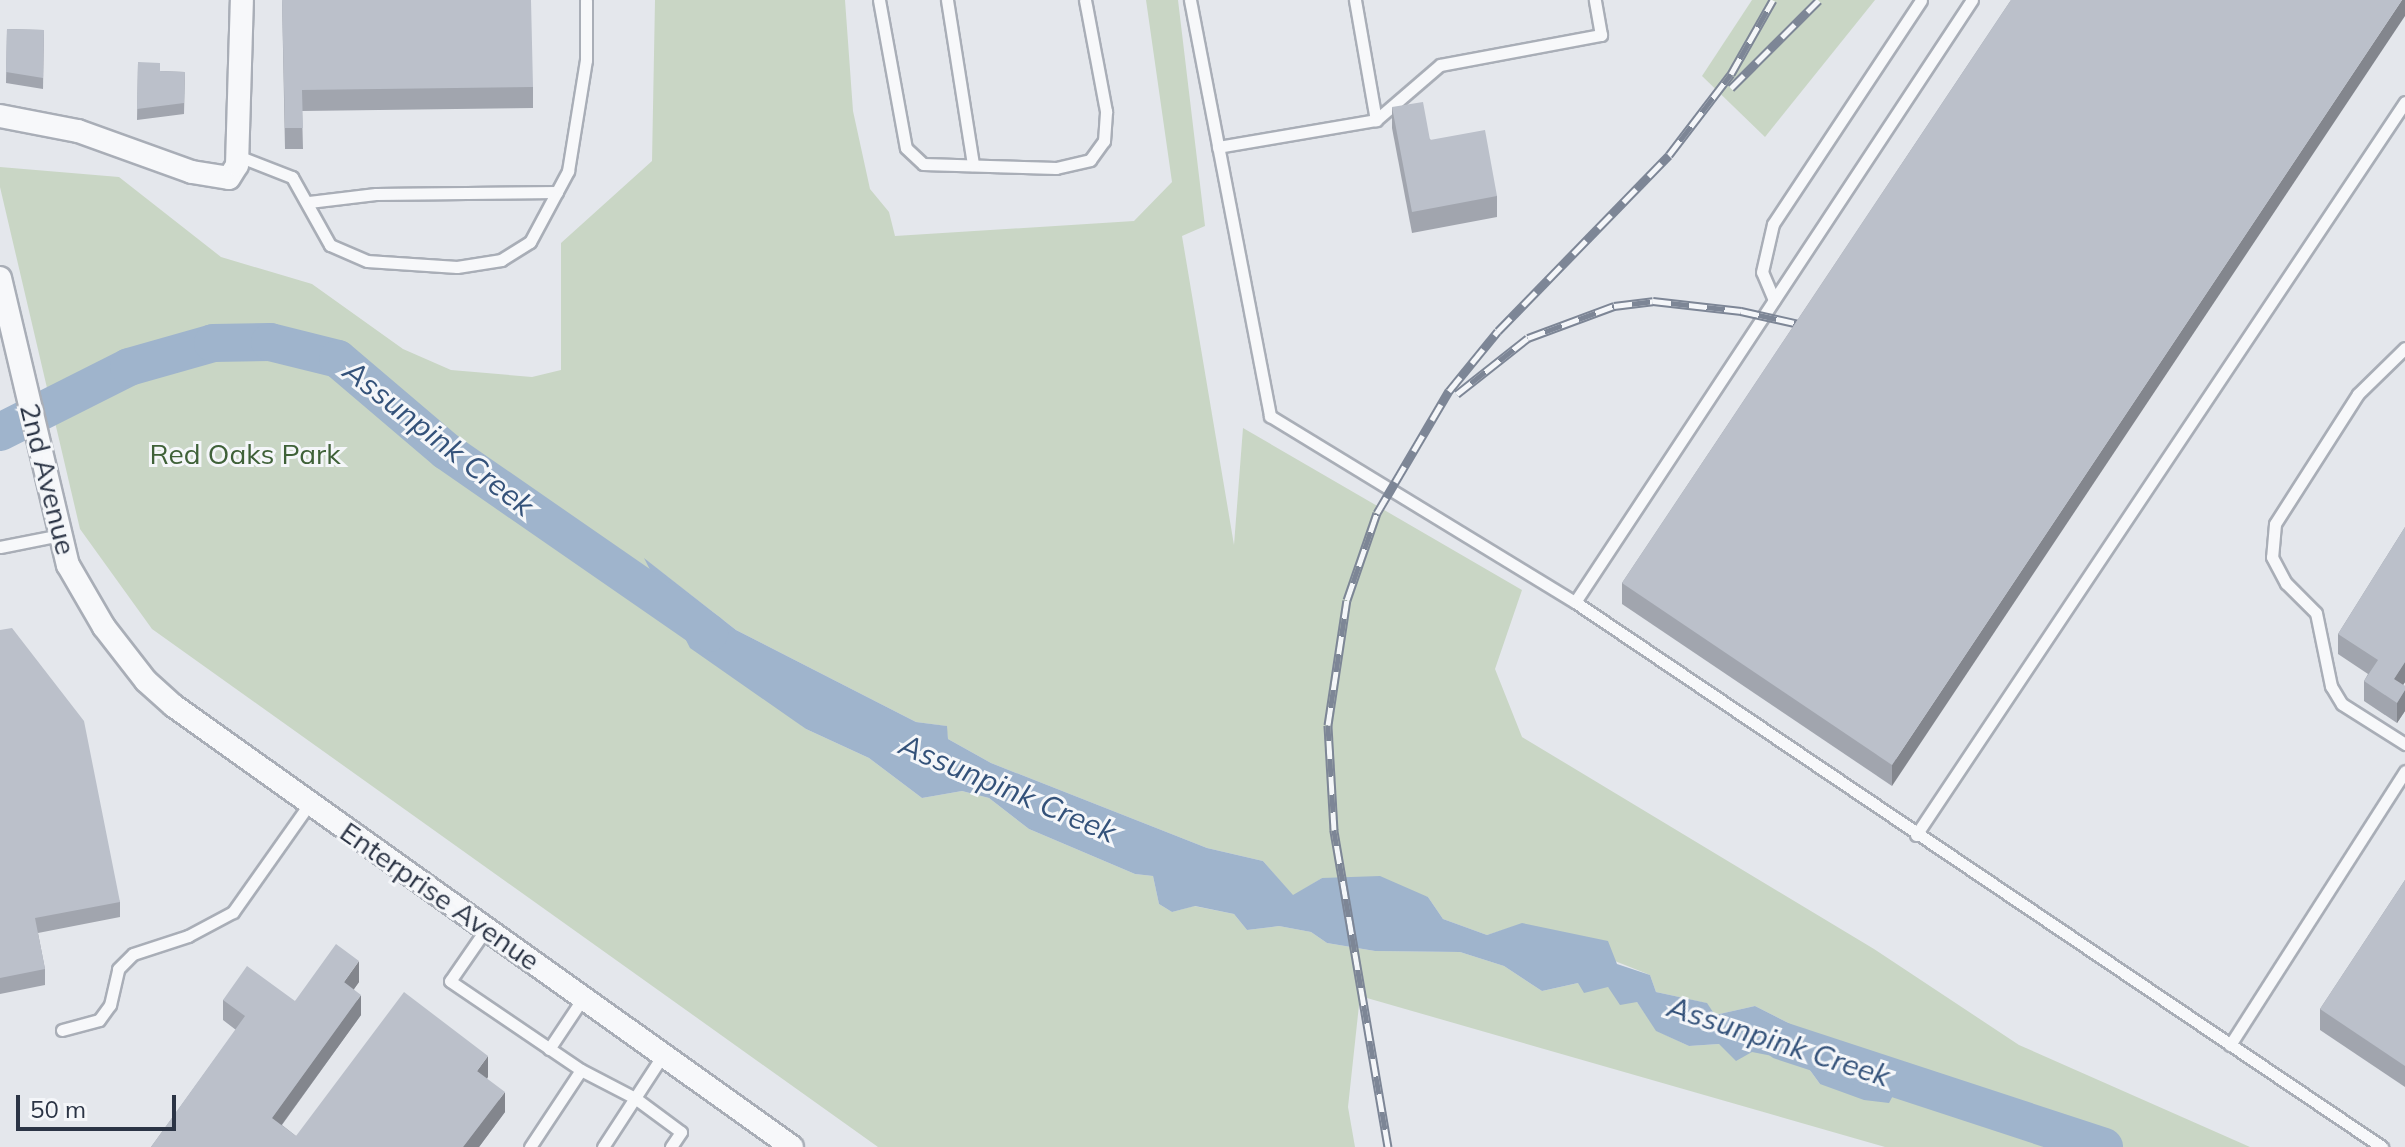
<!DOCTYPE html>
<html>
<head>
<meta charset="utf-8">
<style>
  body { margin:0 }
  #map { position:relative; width:2405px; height:1147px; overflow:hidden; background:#e4e7ec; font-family:Mulish,sans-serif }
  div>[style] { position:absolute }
  .green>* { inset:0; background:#c9d6c5 }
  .water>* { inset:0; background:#9fb4cc }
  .river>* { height:38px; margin:-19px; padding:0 19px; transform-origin:19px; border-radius:19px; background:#9fb4cc }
  .roads { filter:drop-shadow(2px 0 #a9aeb7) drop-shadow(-2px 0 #a9aeb7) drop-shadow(0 2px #a9aeb7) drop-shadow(0 -2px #a9aeb7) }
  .lane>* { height:11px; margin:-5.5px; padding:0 5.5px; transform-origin:5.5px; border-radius:5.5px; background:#f7f8fa }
  .street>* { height:22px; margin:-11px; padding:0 11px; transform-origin:11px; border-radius:11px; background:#f7f8fa }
  .rail>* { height:9px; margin-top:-4.5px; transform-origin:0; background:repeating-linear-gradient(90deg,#f4f6f9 0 18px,#7d8696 0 36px); box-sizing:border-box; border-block:2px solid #7d8696 }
  .wall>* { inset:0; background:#a1a5ae }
  .shaded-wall>* { inset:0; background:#83868d }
  .building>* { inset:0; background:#bbc0ca }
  span { translate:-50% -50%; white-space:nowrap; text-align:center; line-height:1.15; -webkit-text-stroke:6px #f4f6f9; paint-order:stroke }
  .park-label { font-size:28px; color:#3f6138 }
  .street-label { font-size:28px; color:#2b3445 }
  .water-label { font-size:30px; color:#34527a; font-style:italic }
  .scale { position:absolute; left:16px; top:1095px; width:160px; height:36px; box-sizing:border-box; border:4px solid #2b3445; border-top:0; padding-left:10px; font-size:24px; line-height:28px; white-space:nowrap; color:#2b3445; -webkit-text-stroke:6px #f4f6f9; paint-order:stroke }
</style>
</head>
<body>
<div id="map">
  <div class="green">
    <div style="clip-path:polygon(evenodd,655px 0,845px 0,853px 111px,870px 189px,889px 212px,895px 236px,1134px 221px,1172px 182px,1146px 0,1178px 0,1205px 226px,1182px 236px,1234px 545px,1243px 428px,1522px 590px,1495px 669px,1522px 737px,1874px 949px,2019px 1045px,2250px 1147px,1885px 1147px,1360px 996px,1348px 1107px,1355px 1147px,878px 1147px,152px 629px,80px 529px,0 187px,0 167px,119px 177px,221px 257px,312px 284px,403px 349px,451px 370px,532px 377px,561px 370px,561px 243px,652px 161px,655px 0,646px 560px,736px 630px,916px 722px,946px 726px,948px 739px,991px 763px,1207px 848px,1263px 861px,1293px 896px,1322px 878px,1428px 897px,1443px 919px,1487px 935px,1522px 924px,1650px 975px,1656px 992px,1706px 1003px,1715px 1015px,1755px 1006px,1814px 1036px,1838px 1068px,1896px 1089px,1820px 1084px,1804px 1062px,1719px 1044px,1689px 1046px,1657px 1031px,1637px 1002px,1608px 987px,1578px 983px,1542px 991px,1504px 966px,1460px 952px,1375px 951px,1327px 943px,1311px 932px,1279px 926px,1247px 930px,1234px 914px,1194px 906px,1172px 912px,1159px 904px,1153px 876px,1135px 874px,1029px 829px,989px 798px,962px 791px,922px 798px,869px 758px,806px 729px,752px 687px,646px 560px)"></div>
    <div style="clip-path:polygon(1752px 0,1875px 0,1765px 137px,1702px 76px)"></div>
  </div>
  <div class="water">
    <div style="clip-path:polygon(644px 558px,736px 630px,916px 722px,947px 726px,948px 739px,991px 763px,1207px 848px,1263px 861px,1293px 895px,1322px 878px,1380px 876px,1428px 897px,1443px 919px,1487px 935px,1522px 923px,1608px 941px,1617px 964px,1650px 975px,1656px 992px,1707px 1003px,1715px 1015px,1755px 1006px,1814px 1036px,1838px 1068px,1897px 1088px,1889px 1103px,1864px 1100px,1820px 1084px,1804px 1062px,1752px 1052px,1736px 1061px,1719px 1044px,1689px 1046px,1656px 1031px,1637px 1002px,1620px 1005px,1608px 987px,1584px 993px,1578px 983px,1542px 991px,1504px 966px,1460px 952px,1375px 951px,1327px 943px,1311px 932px,1279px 926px,1247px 930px,1234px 914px,1195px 906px,1172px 912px,1159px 904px,1153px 876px,1135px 874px,1029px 829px,989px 798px,962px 791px,922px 798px,869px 758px,806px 729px,690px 648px)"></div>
  </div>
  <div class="river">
    <div style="left:0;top:432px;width:144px;rotate:-26.7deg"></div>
    <div style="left:129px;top:367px;width:87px;rotate:-15.9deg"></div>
    <div style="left:213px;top:343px;width:57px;rotate:-1deg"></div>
    <div style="left:270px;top:342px;width:70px;rotate:14deg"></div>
    <div style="left:338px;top:359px;width:142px;rotate:40.4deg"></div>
    <div style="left:446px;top:451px;width:320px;rotate:34.7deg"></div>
    <div style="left:1782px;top:1041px;width:339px;rotate:18.2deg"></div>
  </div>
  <div class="roads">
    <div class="lane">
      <div style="left:879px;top:0;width:150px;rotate:79.7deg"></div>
      <div style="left:906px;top:148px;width:23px;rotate:43deg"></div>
      <div style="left:923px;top:164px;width:133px;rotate:1.7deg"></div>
      <div style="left:1056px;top:168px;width:35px;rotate:-13deg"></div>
      <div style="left:1090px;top:160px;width:24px;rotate:-54deg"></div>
      <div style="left:1104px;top:141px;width:30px;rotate:-86deg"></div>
      <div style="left:1106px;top:111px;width:113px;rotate:-100.7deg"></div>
      <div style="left:947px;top:0;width:167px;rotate:81deg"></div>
      <div style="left:1190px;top:0;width:424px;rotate:79.1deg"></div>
      <div style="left:1270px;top:416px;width:357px;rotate:31.4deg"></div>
      <div style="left:1575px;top:602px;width:974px;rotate:34.03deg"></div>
      <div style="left:1355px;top:0;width:122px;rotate:80.1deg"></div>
      <div style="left:1218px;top:147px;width:160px;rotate:-9.7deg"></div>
      <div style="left:1376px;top:120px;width:84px;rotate:-40.7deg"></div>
      <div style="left:1440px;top:65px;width:164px;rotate:-10.6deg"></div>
      <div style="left:1601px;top:35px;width:36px;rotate:-100deg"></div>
      <div style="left:238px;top:156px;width:58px;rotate:21.3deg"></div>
      <div style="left:292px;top:177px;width:78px;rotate:60.8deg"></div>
      <div style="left:330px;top:245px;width:40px;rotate:23.4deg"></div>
      <div style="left:367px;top:261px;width:90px;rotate:3.8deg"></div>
      <div style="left:457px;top:267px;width:45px;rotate:-9deg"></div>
      <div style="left:501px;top:260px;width:34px;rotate:-32deg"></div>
      <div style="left:530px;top:242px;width:81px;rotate:-61.8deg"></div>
      <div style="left:568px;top:171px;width:112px;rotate:-80.8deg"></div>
      <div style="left:586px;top:60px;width:60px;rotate:-90deg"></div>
      <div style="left:309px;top:202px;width:67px;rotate:-6.8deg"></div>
      <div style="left:376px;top:194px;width:181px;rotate:-0.6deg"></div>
      <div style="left:1774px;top:300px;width:30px;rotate:-113deg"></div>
      <div style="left:1762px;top:272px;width:49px;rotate:-77.1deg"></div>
      <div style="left:1773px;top:224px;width:268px;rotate:-56.5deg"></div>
      <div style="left:2405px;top:348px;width:66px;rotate:135.6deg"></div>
      <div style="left:2358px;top:394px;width:154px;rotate:122.6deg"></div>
      <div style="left:2275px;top:524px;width:33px;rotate:95deg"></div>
      <div style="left:2272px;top:557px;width:30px;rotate:62deg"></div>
      <div style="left:2286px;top:583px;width:42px;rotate:45deg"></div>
      <div style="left:2316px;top:613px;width:75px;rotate:78.4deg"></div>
      <div style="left:2331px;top:686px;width:21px;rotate:59deg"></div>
      <div style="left:2342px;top:704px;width:75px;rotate:32.4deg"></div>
      <div style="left:0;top:547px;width:61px;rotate:-11.3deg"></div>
      <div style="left:1575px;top:602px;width:721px;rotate:-56.6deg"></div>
      <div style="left:1916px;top:835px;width:881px;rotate:-56.29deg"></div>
      <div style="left:486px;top:929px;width:63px;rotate:124.7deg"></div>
      <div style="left:450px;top:981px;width:158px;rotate:34.2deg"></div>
      <div style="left:62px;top:1030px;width:38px;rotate:-15deg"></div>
      <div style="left:99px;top:1020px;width:19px;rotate:-54deg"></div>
      <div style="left:110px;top:1005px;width:37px;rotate:-77deg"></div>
      <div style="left:118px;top:969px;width:21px;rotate:-45deg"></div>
      <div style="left:133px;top:954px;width:58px;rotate:-18.1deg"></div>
      <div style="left:188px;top:936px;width:51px;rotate:-28.1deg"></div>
      <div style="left:233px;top:912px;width:133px;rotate:-54.8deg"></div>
      <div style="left:2230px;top:1045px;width:325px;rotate:-57.4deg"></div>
      <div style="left:549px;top:1049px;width:61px;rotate:-56.3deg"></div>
      <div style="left:530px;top:1147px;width:92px;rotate:-56.5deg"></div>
      <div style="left:581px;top:1070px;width:61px;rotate:27.4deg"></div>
      <div style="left:635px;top:1098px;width:57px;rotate:36.5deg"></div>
      <div style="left:681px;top:1132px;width:18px;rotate:124deg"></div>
      <div style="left:603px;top:1147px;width:110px;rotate:-56.9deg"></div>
    </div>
    <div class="street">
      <div style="left:0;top:116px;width:79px;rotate:10.9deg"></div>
      <div style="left:78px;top:131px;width:121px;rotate:19.8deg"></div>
      <div style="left:192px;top:172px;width:37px;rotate:9deg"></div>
      <div style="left:229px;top:178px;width:15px;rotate:-58deg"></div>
      <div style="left:237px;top:165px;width:165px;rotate:-88.3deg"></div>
      <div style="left:0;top:278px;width:295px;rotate:76.7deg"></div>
      <div style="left:68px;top:565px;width:72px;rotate:59.9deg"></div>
      <div style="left:104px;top:627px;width:68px;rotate:52.1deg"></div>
      <div style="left:146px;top:681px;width:38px;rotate:42deg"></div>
      <div style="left:174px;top:706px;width:759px;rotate:35.51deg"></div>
    </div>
  </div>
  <div class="rail">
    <div style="left:1731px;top:88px;width:124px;rotate:-45deg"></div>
    <div style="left:1457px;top:394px;width:90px;rotate:-38.3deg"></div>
    <div style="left:1528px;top:338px;width:92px;rotate:-20.4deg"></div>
    <div style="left:1614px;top:306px;width:39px;rotate:-7deg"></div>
    <div style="left:1653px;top:301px;width:89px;rotate:6.5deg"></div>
    <div style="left:1741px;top:311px;width:69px;rotate:12.6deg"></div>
    <div style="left:1388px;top:1147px;width:322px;rotate:-99.7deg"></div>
    <div style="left:1334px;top:830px;width:105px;rotate:-93.3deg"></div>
    <div style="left:1328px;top:725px;width:126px;rotate:-81.4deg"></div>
    <div style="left:1347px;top:600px;width:92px;rotate:-71deg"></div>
    <div style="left:1377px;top:513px;width:142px;rotate:-59.5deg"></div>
    <div style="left:1449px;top:391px;width:77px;rotate:-50.8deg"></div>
    <div style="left:1498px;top:331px;width:245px;rotate:-45.8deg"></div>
    <div style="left:1669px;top:155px;width:102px;rotate:-52.6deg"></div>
    <div style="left:1731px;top:74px;width:85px;rotate:-60.4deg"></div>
  </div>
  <div class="wall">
    <div style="clip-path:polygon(282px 0,533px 87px,533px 108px,302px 111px,303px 149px,285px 149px)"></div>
    <div style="clip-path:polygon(2011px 0,1892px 786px,1622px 604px,1622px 583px)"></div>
    <div style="clip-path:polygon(7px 29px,44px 30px,43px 89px,6px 83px)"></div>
    <div style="clip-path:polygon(138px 62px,160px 71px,185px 72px,184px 114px,137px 120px)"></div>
    <div style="clip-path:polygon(1392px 107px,1497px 196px,1497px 217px,1412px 233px,1392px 128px)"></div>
    <div style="clip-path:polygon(2405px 527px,2405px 682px,2403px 685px,2405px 686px,2405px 711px,2397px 723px,2364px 701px,2364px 681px,2368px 674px,2338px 654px,2338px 634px)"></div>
    <div style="clip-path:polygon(0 630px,120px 902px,120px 917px,38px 933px,45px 969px,45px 985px,0 994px)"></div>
    <div style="clip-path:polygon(2405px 880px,2405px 1087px,2320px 1030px,2320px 1009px)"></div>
    <div style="clip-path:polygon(359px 982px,354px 989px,361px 1015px,282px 1125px,296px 1136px,488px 1077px,487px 1078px,505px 1112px,479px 1147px,151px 1147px,236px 1030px,223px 1020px,223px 1000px,295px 1001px)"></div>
  </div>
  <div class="shaded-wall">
    <div style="clip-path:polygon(2402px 0,2405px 0,2405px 16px,1892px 786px,1892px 765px)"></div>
    <div style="clip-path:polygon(2405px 662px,2405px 682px,2394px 699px,2394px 679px)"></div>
    <div style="clip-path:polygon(2405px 690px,2405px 711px,2397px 723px,2397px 703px)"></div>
    <div style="clip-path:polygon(359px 961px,359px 982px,344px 1003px,344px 982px)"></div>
    <div style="clip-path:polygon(361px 995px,361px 1015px,272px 1138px,272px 1118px)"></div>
    <div style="clip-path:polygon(488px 1056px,488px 1077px,477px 1092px,477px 1071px)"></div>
    <div style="clip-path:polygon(505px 1092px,505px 1112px,479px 1147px,463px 1147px)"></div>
  </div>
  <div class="building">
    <div style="clip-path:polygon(282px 0,531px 0,533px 87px,302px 90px,303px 128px,285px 128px)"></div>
    <div style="clip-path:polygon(2011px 0,2402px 0,1892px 765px,1622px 583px)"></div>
    <div style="clip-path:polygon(7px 29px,44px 30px,43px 78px,6px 72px)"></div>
    <div style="clip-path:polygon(138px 62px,160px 63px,160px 71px,185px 72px,184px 103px,137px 109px)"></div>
    <div style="clip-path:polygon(1423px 102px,1430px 140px,1485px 130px,1497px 196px,1412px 212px,1392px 107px)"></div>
    <div style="clip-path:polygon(2405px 527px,2405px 662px,2394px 679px,2405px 686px,2405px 690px,2397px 703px,2364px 681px,2378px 660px,2338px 634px)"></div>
    <div style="clip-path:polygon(12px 628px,84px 721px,120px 902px,35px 918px,45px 969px,0 978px,0 630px)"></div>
    <div style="clip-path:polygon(2405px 880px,2405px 1066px,2320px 1009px)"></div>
    <div style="clip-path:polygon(336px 944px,359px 961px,344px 982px,361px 995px,272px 1118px,296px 1136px,404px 992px,488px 1056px,477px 1071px,505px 1092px,463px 1147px,151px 1147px,245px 1016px,223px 1000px,247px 966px,295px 1001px)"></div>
  </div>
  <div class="park-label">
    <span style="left:245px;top:454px">Red Oaks Park</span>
  </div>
  <div class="street-label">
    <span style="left:48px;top:479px;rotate:76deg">2nd Avenue</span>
    <span style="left:440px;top:896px;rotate:35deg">Enterprise Avenue</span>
  </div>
  <div class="water-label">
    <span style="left:439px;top:438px;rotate:38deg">Assunpink Creek</span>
    <span style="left:1008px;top:788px;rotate:23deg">Assunpink Creek</span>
    <span style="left:1779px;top:1041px;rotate:18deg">Assunpink Creek</span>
  </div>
  <div class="scale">50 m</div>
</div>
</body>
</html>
